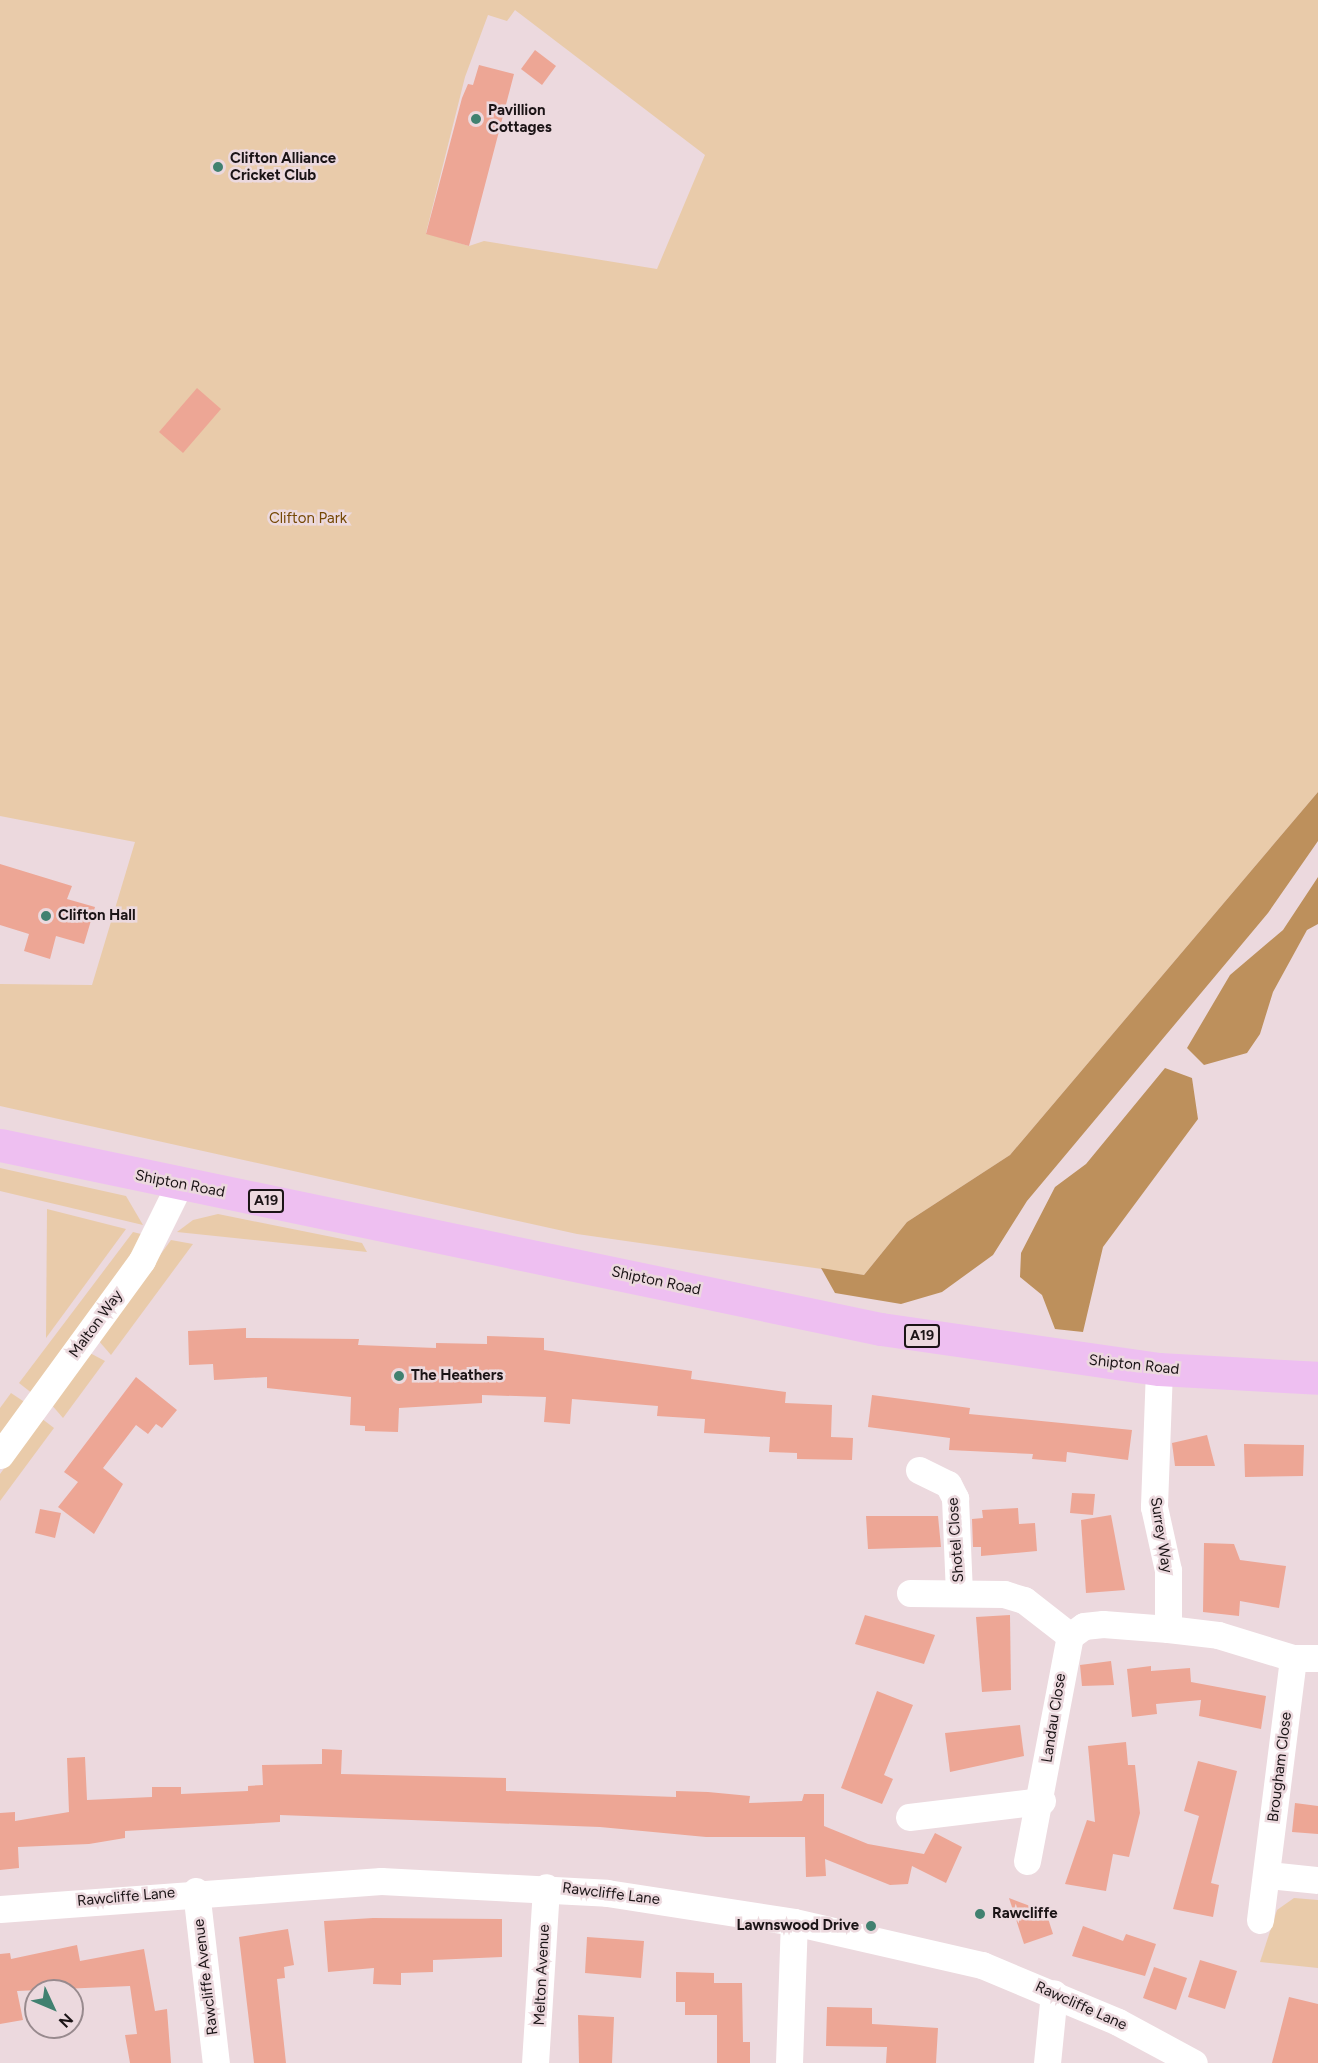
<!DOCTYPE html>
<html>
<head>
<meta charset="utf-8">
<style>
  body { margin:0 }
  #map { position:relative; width:1318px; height:2063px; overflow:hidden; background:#ecd9de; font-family:Figtree,sans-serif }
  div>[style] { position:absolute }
  .green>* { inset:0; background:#e9cbaa }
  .forest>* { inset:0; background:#bd905c }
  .building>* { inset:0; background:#eda695 }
  .minor>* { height:27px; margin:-13.5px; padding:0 13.5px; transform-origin:13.5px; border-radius:13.5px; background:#fff }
  .major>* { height:33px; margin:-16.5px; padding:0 16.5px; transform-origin:16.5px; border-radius:16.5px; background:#eebff1 }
  .dots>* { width:16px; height:16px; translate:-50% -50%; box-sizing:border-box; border:3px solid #ecd9de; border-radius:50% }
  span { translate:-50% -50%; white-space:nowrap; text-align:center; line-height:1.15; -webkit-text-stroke:5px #ecd9de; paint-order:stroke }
  .shield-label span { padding:2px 4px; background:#ecd9de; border:2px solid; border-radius:4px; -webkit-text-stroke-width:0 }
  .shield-label { font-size:14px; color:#1b1416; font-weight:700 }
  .poi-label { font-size:15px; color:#1b1416; font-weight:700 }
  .left { translate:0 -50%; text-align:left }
  .right { translate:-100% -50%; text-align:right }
  .park-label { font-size:15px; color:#754805 }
  .street-label { font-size:15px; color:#1b1416 }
  .north { position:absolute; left:24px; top:1979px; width:60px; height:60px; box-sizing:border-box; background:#ecd9de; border:2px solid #988a8e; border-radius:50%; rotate:134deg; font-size:16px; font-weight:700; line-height:24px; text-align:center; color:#1b1416 }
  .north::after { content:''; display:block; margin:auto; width:21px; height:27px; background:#418170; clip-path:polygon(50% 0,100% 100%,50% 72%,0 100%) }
</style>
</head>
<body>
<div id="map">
  <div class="green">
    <div style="clip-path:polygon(evenodd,0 0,1318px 0,1318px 792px,1010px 1155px,907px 1222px,864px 1275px,577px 1234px,0 1106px,0 984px,92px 985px,135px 842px,0 816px,0 0,515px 10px,705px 155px,657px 269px,484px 241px,469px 246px,426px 233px,465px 77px,488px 15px,507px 21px,515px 10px)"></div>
    <div style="clip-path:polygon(0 1168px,126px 1196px,143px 1225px,0 1191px)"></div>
    <div style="clip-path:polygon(47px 1209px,126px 1229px,46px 1338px)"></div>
    <div style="clip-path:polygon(218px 1214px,362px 1243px,367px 1252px,177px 1232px,193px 1220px)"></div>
    <div style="clip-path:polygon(133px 1232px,145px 1235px,33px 1394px,19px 1383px)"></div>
    <div style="clip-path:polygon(171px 1240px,193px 1244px,111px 1355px,98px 1340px)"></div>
    <div style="clip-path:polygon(88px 1352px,105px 1361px,63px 1418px,50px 1403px)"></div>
    <div style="clip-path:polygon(11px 1393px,26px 1403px,0 1438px,0 1408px)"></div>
    <div style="clip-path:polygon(41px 1418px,54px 1428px,0 1501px,0 1474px)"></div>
    <div style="clip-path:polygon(1294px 1898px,1318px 1900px,1318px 1968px,1260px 1962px,1277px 1910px)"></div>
  </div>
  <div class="forest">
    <div style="clip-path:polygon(1318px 792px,1318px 841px,1268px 913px,1027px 1201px,993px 1255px,942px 1292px,901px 1304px,835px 1293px,821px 1268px,864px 1275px,907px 1222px,1010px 1155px)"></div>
    <div style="clip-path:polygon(1318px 877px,1318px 924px,1307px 930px,1273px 992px,1260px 1034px,1247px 1053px,1204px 1065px,1187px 1048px,1230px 975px,1283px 930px)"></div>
    <div style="clip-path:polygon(1165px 1068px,1192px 1078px,1198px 1119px,1103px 1247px,1083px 1332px,1055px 1329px,1042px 1295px,1020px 1277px,1021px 1253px,1055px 1187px,1086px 1164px)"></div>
  </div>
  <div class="building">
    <div style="clip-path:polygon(535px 50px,556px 66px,542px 85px,521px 69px)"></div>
    <div style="clip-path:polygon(479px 65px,514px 74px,469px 246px,426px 234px,462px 98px,468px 84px,473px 85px)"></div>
    <div style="clip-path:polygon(197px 388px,221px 409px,183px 453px,159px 432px)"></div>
    <div style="clip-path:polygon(0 864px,72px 886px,67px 899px,95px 907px,84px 944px,56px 936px,50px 959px,24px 951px,29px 934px,0 925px)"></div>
    <div style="clip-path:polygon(246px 1328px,246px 1338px,359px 1339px,358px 1345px,436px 1348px,436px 1343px,487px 1344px,487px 1336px,544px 1338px,544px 1350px,692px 1371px,691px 1379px,786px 1392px,785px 1403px,832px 1405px,831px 1437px,853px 1438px,852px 1460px,797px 1459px,797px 1453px,769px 1452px,770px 1437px,704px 1433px,705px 1419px,657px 1416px,658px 1406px,572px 1399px,570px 1424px,544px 1422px,546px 1397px,482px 1395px,482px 1403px,399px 1408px,398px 1432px,365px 1431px,365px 1426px,350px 1425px,351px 1397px,267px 1388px,267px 1377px,214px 1380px,213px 1364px,189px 1365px,188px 1331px)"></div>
    <div style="clip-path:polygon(136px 1377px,177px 1410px,162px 1428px,156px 1424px,148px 1434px,136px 1425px,103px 1468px,123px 1484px,94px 1534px,58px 1507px,78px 1482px,64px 1472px)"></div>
    <div style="clip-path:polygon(872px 1395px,970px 1408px,969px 1414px,1132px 1430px,1128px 1460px,1067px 1452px,1066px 1462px,1032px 1459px,1033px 1454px,949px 1450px,950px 1438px,868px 1427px)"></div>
    <div style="clip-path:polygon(1207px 1435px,1215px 1466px,1175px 1466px,1172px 1443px)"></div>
    <div style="clip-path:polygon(1244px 1444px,1304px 1445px,1303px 1476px,1245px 1477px)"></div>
    <div style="clip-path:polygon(1072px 1493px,1095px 1494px,1093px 1515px,1070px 1513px)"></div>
    <div style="clip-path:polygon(1018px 1508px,1019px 1524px,1035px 1523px,1037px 1551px,981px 1556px,981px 1547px,973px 1547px,972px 1519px,983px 1518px,982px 1510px)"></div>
    <div style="clip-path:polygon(40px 1509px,61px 1513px,55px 1538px,35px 1533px)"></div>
    <div style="clip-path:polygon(1111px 1515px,1125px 1590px,1086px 1593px,1081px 1520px)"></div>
    <div style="clip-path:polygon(866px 1516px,938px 1516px,941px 1547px,868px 1549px)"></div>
    <div style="clip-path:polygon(1204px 1543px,1234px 1544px,1240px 1560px,1286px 1566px,1279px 1608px,1240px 1601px,1239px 1616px,1203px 1612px)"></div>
    <div style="clip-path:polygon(865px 1615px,935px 1635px,924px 1664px,855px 1644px)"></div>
    <div style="clip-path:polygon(1010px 1615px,1011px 1690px,982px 1692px,976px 1617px)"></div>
    <div style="clip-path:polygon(1111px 1661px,1114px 1685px,1082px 1686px,1080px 1665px)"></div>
    <div style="clip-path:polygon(1151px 1666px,1151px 1671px,1190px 1668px,1191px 1682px,1266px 1696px,1261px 1729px,1199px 1716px,1201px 1700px,1156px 1704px,1157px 1714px,1132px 1717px,1127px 1669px)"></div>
    <div style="clip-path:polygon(877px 1691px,913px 1705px,884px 1775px,893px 1779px,882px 1804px,841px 1788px)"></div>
    <div style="clip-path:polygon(1020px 1725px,1024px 1756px,950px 1772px,945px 1733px)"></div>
    <div style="clip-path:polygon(1126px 1742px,1128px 1765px,1135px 1765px,1140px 1813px,1129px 1857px,1113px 1854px,1106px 1891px,1065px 1884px,1087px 1820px,1095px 1822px,1088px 1746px)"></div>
    <div style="clip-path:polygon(322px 1749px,342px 1750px,341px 1774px,506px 1778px,506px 1791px,676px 1797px,676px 1791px,708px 1792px,750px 1796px,749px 1803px,802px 1801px,804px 1794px,824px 1794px,824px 1826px,868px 1844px,924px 1854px,935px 1833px,962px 1847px,946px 1883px,912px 1866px,908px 1884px,890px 1885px,825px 1859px,826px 1876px,806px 1877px,805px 1837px,706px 1837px,600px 1827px,280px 1815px,280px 1822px,125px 1831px,125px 1838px,89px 1844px,18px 1847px,19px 1868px,0 1870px,0 1813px,15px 1812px,15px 1821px,69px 1812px,67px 1758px,85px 1757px,87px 1800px,152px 1797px,152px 1787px,181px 1787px,181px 1794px,248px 1791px,248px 1786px,263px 1785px,262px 1765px,322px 1764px)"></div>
    <div style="clip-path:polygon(1198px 1761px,1237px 1771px,1211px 1883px,1219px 1885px,1213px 1917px,1173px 1909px,1199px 1816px,1184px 1811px)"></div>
    <div style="clip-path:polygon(1295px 1803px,1318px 1806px,1318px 1834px,1292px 1832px)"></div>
    <div style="clip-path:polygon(1009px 1898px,1046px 1912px,1053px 1934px,1024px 1944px)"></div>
    <div style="clip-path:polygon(373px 1918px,502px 1919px,502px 1957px,433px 1960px,433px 1972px,401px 1973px,401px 1985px,373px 1984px,374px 1968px,328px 1972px,324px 1921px)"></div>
    <div style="clip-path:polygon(1083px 1926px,1123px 1941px,1126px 1934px,1156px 1944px,1145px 1976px,1072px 1956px)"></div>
    <div style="clip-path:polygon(288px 1929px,294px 1965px,284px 1967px,285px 1978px,277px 1979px,286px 2063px,254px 2063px,239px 1937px)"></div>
    <div style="clip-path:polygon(587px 1937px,644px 1941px,641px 1978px,585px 1973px)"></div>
    <div style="clip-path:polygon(77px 1945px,80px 1961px,144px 1949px,155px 2011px,167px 2009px,171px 2063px,130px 2063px,125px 2035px,137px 2034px,130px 1986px,17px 1991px,23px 2020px,0 2024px,0 1954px,10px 1953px,11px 1959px)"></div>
    <div style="clip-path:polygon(1200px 1960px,1237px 1971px,1225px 2009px,1188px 1997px)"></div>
    <div style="clip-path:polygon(1154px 1967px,1187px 1978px,1176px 2010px,1143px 1998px)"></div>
    <div style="clip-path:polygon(676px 1972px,714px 1973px,714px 1983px,742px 1983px,743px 2042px,750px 2042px,750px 2063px,717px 2063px,717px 2015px,685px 2015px,685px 2002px,676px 2002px)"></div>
    <div style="clip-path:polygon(1289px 1997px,1318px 2004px,1318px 2063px,1272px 2063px)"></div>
    <div style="clip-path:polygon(827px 2007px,872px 2008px,872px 2024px,938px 2028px,936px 2063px,886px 2063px,887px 2047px,826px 2046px)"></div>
    <div style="clip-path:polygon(578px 2015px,614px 2017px,612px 2063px,579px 2063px)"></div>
  </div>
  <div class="minor">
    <div style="left:1159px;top:1369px;width:138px;rotate:92.1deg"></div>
    <div style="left:1154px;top:1507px;width:65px;rotate:77.5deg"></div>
    <div style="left:1168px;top:1570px;width:59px;rotate:90deg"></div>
    <div style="left:0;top:1455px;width:241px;rotate:-53.9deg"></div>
    <div style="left:142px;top:1260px;width:84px;rotate:-63.7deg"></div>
    <div style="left:919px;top:1470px;width:32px;rotate:26deg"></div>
    <div style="left:948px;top:1484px;width:16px;rotate:63deg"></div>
    <div style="left:955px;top:1498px;width:94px;rotate:87.6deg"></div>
    <div style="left:910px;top:1593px;width:94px;rotate:0.6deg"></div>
    <div style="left:1004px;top:1594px;width:21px;rotate:17deg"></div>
    <div style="left:1024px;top:1600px;width:58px;rotate:38deg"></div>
    <div style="left:1070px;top:1636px;width:17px;rotate:-36deg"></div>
    <div style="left:1084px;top:1626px;width:19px;rotate:-6deg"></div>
    <div style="left:1103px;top:1624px;width:65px;rotate:4.4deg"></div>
    <div style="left:1168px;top:1629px;width:50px;rotate:6.8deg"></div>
    <div style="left:1218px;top:1635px;width:78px;rotate:17deg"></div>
    <div style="left:1293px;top:1658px;width:25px"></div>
    <div style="left:909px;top:1817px;width:134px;rotate:-6.9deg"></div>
    <div style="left:1027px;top:1861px;width:229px;rotate:-79.2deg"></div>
    <div style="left:1268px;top:1875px;width:48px;rotate:5.9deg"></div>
    <div style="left:196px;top:1891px;width:173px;rotate:83.4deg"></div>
    <div style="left:0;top:1909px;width:382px;rotate:-4.2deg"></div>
    <div style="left:381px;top:1881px;width:226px;rotate:3deg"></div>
    <div style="left:607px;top:1893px;width:189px;rotate:8.8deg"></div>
    <div style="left:794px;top:1922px;width:193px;rotate:12.9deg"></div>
    <div style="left:982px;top:1965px;width:147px;rotate:22.7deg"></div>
    <div style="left:1118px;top:2022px;width:86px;rotate:28.3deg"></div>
    <div style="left:1260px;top:1920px;width:264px;rotate:-82.8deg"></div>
    <div style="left:535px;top:2063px;width:176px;rotate:-86.4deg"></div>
    <div style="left:789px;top:2063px;width:141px;rotate:-88deg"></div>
    <div style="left:1047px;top:2063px;width:70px;rotate:-84.3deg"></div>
  </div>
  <div class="major">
    <div style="left:0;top:1145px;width:900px;rotate:11.8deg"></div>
    <div style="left:881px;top:1329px;width:281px;rotate:8.2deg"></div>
    <div style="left:1159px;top:1369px;width:159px;rotate:3.2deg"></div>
  </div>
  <div class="dots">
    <div style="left:476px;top:119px;background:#418170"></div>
    <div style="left:218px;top:167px;background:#418170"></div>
    <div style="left:46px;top:916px;background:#418170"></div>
    <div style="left:399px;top:1376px;background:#418170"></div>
    <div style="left:980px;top:1914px;background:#418170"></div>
    <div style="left:871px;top:1926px;background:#418170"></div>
  </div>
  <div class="shield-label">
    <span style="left:266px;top:1201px">A19</span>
    <span style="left:922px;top:1336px">A19</span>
  </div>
  <div class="poi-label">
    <span class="left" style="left:488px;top:119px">Pavillion<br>Cottages</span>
    <span class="left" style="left:230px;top:167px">Clifton Alliance<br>Cricket Club</span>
    <span class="left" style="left:58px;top:916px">Clifton Hall</span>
    <span class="left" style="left:411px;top:1376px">The Heathers</span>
    <span class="left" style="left:992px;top:1914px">Rawcliffe</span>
    <span class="right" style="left:859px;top:1926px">Lawnswood Drive</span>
  </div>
  <div class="park-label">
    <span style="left:308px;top:519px">Clifton Park</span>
  </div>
  <div class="street-label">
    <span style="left:180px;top:1184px;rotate:11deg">Shipton Road</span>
    <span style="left:656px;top:1281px;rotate:12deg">Shipton Road</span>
    <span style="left:96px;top:1324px;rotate:-54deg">Malton Way</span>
    <span style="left:1134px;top:1365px;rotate:6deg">Shipton Road</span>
    <span style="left:1161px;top:1535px;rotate:81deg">Surrey Way</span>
    <span style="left:956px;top:1540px;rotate:-94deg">Shotel Close</span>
    <span style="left:1054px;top:1718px;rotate:-81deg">Landau Close</span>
    <span style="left:1280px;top:1767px;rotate:-83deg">Brougham Close</span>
    <span style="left:611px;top:1894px;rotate:7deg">Rawcliffe Lane</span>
    <span style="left:126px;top:1897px;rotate:-5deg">Rawcliffe Lane</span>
    <span style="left:542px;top:1975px;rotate:-87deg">Melton Avenue</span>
    <span style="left:206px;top:1977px;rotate:-97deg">Rawcliffe Avenue</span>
    <span style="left:1081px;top:2006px;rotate:24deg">Rawcliffe Lane</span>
  </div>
  <div class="north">N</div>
</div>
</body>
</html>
